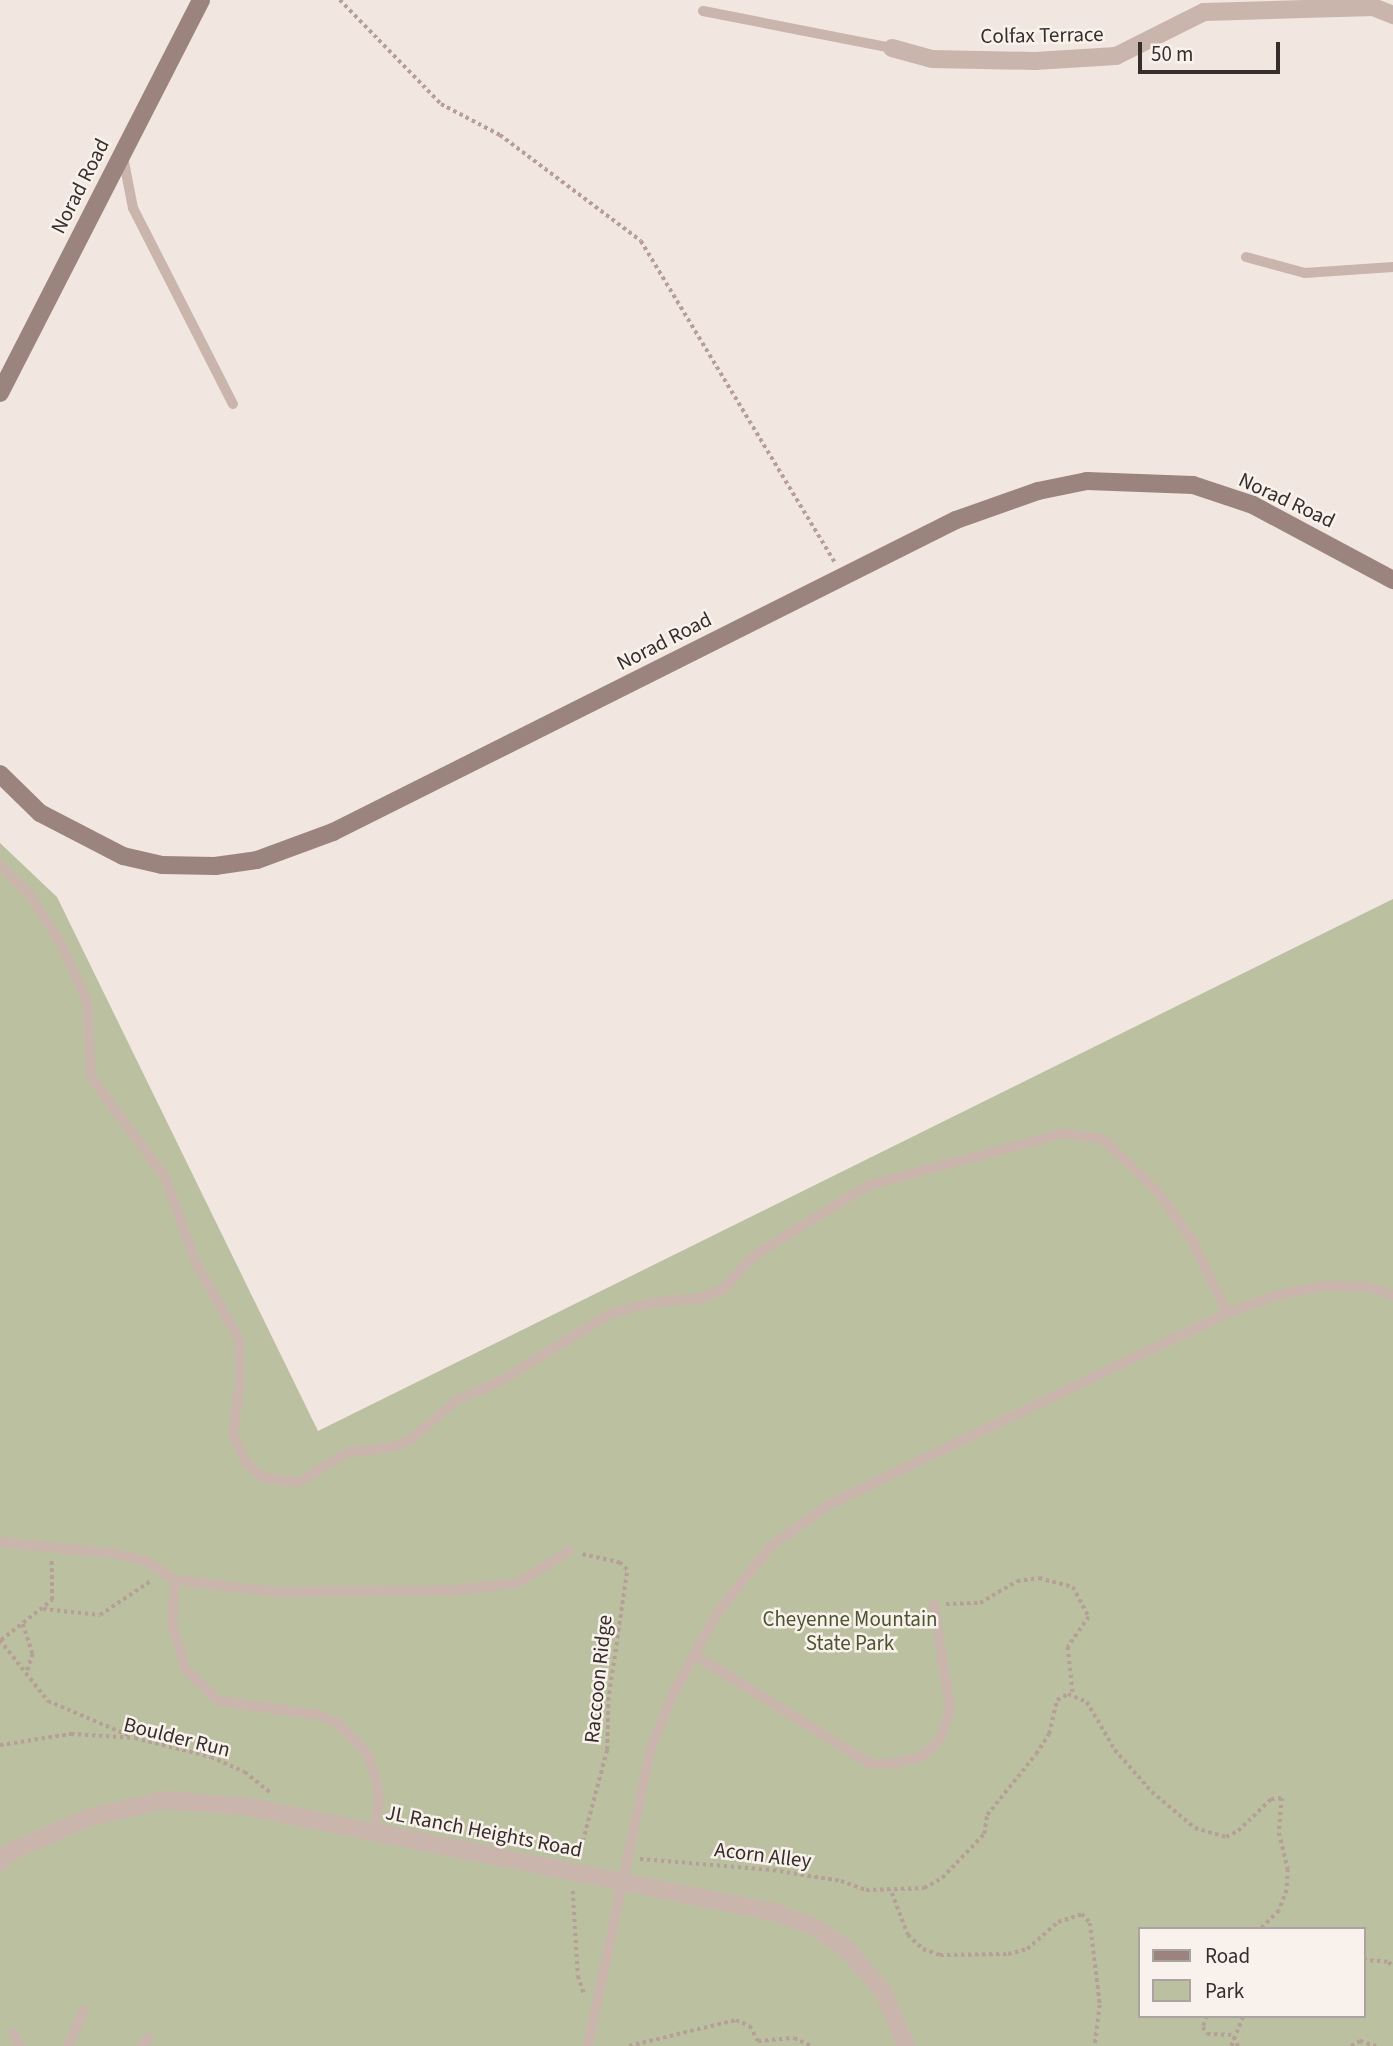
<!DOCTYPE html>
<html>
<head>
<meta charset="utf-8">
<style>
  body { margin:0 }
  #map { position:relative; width:1393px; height:2046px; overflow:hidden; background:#f1e6e0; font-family:"Source Sans 3",sans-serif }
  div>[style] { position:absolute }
  .green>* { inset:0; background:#bac0a0 }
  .path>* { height:3.5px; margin-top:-1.75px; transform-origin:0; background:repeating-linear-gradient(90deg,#b59f96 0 3.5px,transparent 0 7px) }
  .lane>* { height:10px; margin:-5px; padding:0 5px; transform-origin:5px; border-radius:5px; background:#c9b5ac }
  .street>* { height:18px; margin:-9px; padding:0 9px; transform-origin:9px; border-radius:9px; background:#c9b5ac }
  .secondary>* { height:18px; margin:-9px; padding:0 9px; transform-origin:9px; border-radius:9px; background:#9c847e }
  span { translate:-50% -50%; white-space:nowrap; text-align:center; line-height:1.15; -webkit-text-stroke:5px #f9f1ec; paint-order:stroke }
  .street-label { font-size:21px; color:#372d2b }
  .park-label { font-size:21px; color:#4c5430 }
  .legend { position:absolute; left:1138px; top:1927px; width:228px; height:91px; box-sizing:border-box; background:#f9f1ec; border:2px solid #aba39f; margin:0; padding:9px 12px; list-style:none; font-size:21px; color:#372d2b }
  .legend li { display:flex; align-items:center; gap:14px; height:35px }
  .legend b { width:35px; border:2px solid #aba39f }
  .scale { position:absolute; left:1138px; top:42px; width:142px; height:32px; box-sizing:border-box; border:4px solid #372d2b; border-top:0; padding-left:9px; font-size:21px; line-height:24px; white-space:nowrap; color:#372d2b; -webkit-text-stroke:5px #f9f1ec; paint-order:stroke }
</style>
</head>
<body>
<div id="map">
  <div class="green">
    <div style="clip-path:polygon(evenodd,0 843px,57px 897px,318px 1431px,1393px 899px,1393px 2046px,0 2046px,0 843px,1139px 1929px,1363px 1929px,1363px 2016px,1139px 2016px,1139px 1929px)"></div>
  </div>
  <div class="path">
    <div style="left:340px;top:0;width:145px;rotate:45.8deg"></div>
    <div style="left:441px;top:104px;width:67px;rotate:27.7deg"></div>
    <div style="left:500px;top:135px;width:176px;rotate:36.9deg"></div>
    <div style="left:641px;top:241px;width:376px;rotate:58.9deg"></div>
    <div style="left:946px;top:1604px;width:34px;rotate:-2deg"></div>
    <div style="left:980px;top:1603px;width:43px;rotate:-30.7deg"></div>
    <div style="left:1017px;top:1581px;width:22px;rotate:-8deg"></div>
    <div style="left:1039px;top:1578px;width:35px;rotate:15deg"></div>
    <div style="left:1073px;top:1587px;width:34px;rotate:62deg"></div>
    <div style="left:1089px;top:1617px;width:37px;rotate:125deg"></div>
    <div style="left:1068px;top:1647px;width:48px;rotate:84.1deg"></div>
    <div style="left:43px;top:1609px;width:57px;rotate:6deg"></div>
    <div style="left:100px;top:1615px;width:63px;rotate:-33.9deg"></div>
    <div style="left:23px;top:1624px;width:32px;rotate:72deg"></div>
    <div style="left:33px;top:1654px;width:18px;rotate:109deg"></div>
    <div style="left:0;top:1640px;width:78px;rotate:51.8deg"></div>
    <div style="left:48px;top:1701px;width:89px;rotate:23.1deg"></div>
    <div style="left:1px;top:1640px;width:65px;rotate:-38.1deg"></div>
    <div style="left:52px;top:1600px;width:39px;rotate:-91deg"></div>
    <div style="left:0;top:1745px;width:72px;rotate:-8.8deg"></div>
    <div style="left:71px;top:1734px;width:64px;rotate:3.6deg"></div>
    <div style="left:135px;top:1738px;width:78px;rotate:14deg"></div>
    <div style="left:211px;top:1757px;width:37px;rotate:24deg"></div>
    <div style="left:245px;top:1772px;width:33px;rotate:39deg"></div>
    <div style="left:579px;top:1855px;width:109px;rotate:-75.1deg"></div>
    <div style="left:607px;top:1750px;width:49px;rotate:-88.8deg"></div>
    <div style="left:608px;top:1701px;width:132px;rotate:-81.7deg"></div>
    <div style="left:627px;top:1570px;width:10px;rotate:-135deg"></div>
    <div style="left:620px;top:1563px;width:41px;rotate:-167.3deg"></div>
    <div style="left:640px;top:1859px;width:133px;rotate:4.7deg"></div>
    <div style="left:773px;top:1870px;width:69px;rotate:9.2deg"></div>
    <div style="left:841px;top:1881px;width:27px;rotate:20deg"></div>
    <div style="left:866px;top:1890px;width:58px;rotate:-2deg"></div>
    <div style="left:924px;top:1888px;width:21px;rotate:-29deg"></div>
    <div style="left:942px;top:1878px;width:61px;rotate:-46.3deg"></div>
    <div style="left:984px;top:1834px;width:19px;rotate:-81deg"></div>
    <div style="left:987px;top:1815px;width:78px;rotate:-51.2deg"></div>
    <div style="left:1036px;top:1754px;width:24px;rotate:-57deg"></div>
    <div style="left:1049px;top:1734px;width:35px;rotate:-77deg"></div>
    <div style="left:1057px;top:1700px;width:13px;rotate:-29deg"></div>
    <div style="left:1068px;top:1694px;width:21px;rotate:23deg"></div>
    <div style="left:1087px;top:1702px;width:56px;rotate:59.7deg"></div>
    <div style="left:1115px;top:1750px;width:56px;rotate:48.6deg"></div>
    <div style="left:1152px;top:1792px;width:56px;rotate:39.9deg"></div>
    <div style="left:1195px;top:1828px;width:32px;rotate:16deg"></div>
    <div style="left:1226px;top:1837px;width:13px;rotate:-27deg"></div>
    <div style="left:1238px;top:1831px;width:46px;rotate:-44.1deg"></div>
    <div style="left:1271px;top:1799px;width:11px;rotate:-5deg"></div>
    <div style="left:1282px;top:1798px;width:35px;rotate:95deg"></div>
    <div style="left:1279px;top:1833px;width:37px;rotate:76deg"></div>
    <div style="left:1288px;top:1869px;width:21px;rotate:93deg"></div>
    <div style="left:1287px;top:1890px;width:22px;rotate:111deg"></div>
    <div style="left:1279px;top:1911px;width:25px;rotate:135deg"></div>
    <div style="left:573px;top:1891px;width:85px;rotate:86.6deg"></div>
    <div style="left:578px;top:1976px;width:18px;rotate:71deg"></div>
    <div style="left:892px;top:1893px;width:45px;rotate:69.1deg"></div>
    <div style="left:908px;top:1935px;width:21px;rotate:43deg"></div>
    <div style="left:923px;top:1949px;width:18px;rotate:19deg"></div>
    <div style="left:940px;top:1955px;width:68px;rotate:-0.8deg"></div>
    <div style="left:1008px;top:1954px;width:20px;rotate:-15deg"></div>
    <div style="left:1027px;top:1949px;width:41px;rotate:-41.1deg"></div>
    <div style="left:1058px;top:1922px;width:25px;rotate:-18deg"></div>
    <div style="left:1082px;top:1914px;width:12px;rotate:48deg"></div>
    <div style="left:1090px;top:1923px;width:83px;rotate:83deg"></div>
    <div style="left:1100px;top:2005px;width:41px;rotate:97deg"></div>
    <div style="left:1363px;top:1960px;width:26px;rotate:4deg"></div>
    <div style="left:1389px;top:1962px;width:7px;rotate:56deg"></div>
    <div style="left:1207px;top:2016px;width:12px;rotate:110deg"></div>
    <div style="left:1203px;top:2027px;width:8px;rotate:60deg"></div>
    <div style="left:1207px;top:2034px;width:27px;rotate:2deg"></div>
    <div style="left:1234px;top:2037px;width:10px;rotate:66deg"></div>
    <div style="left:629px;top:2046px;width:110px;rotate:-13.7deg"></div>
    <div style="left:736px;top:2020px;width:15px;rotate:23deg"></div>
    <div style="left:750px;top:2026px;width:17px;rotate:62deg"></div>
    <div style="left:758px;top:2041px;width:36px;rotate:-5deg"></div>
    <div style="left:794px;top:2038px;width:19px;rotate:25deg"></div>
    <div style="left:1231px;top:2046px;width:32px;rotate:-68deg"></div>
    <div style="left:1351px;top:2046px;width:10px;rotate:-29deg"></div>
    <div style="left:1360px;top:2041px;width:17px;rotate:17deg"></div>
  </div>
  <div class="lane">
    <div style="left:703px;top:11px;width:193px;rotate:11.1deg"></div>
    <div style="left:123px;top:157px;width:52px;rotate:78.9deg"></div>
    <div style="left:133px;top:208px;width:220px;rotate:63deg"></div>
    <div style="left:1246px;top:257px;width:61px;rotate:15.2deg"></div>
    <div style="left:1305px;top:273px;width:88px;rotate:-3.9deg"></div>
    <div style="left:0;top:865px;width:42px;rotate:45deg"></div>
    <div style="left:30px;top:895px;width:58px;rotate:57.7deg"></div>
    <div style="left:61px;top:944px;width:63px;rotate:65.5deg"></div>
    <div style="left:87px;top:1001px;width:76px;rotate:87deg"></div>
    <div style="left:91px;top:1077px;width:124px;rotate:53.5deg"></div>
    <div style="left:165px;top:1177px;width:89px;rotate:70.3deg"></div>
    <div style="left:195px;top:1261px;width:90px;rotate:60.6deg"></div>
    <div style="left:239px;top:1339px;width:43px;rotate:88.7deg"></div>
    <div style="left:240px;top:1382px;width:52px;rotate:97.7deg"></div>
    <div style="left:233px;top:1434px;width:32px;rotate:66deg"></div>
    <div style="left:246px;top:1463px;width:23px;rotate:40deg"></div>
    <div style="left:264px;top:1478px;width:35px;rotate:7deg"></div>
    <div style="left:299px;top:1482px;width:56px;rotate:-31.1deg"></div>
    <div style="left:347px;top:1453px;width:46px;rotate:-7.4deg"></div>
    <div style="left:393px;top:1447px;width:18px;rotate:-22deg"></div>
    <div style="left:410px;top:1440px;width:62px;rotate:-40.4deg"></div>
    <div style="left:457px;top:1400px;width:48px;rotate:-23.4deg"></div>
    <div style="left:501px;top:1381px;width:127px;rotate:-31.8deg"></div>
    <div style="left:609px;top:1314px;width:42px;rotate:-15deg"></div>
    <div style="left:650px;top:1303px;width:51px;rotate:-5.6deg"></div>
    <div style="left:701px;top:1298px;width:24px;rotate:-22deg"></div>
    <div style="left:723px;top:1289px;width:48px;rotate:-46.7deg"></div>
    <div style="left:756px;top:1254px;width:132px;rotate:-31.4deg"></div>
    <div style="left:869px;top:1185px;width:202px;rotate:-14.9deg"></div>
    <div style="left:1064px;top:1133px;width:39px;rotate:9deg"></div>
    <div style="left:1103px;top:1139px;width:75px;rotate:43.9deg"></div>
    <div style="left:1157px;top:1191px;width:62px;rotate:54.8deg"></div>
    <div style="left:1193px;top:1242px;width:79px;rotate:64.4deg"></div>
    <div style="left:0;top:1542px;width:118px;rotate:5.9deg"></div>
    <div style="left:117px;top:1554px;width:30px;rotate:14deg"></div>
    <div style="left:146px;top:1561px;width:35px;rotate:33deg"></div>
    <div style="left:175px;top:1580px;width:103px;rotate:6.7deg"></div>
    <div style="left:277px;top:1592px;width:179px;rotate:-0.6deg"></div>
    <div style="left:456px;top:1590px;width:62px;rotate:-6.4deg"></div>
    <div style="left:518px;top:1583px;width:60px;rotate:-32.1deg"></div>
    <div style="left:175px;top:1580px;width:44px;rotate:93.9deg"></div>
    <div style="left:172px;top:1624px;width:48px;rotate:73.1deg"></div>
    <div style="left:186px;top:1670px;width:45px;rotate:43.2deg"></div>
    <div style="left:219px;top:1701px;width:101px;rotate:8deg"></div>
    <div style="left:319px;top:1715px;width:22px;rotate:24deg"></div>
    <div style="left:339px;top:1724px;width:42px;rotate:46.9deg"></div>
    <div style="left:368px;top:1755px;width:25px;rotate:72deg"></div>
    <div style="left:376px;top:1779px;width:24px;rotate:83deg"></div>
    <div style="left:379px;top:1803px;width:30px;rotate:99deg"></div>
    <div style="left:695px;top:1655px;width:207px;rotate:31.8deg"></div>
    <div style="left:871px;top:1764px;width:24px;rotate:-2deg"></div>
    <div style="left:895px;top:1763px;width:29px;rotate:-14deg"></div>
    <div style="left:923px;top:1756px;width:25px;rotate:-45deg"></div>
    <div style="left:941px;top:1738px;width:30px;rotate:-73deg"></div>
    <div style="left:950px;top:1709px;width:106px;rotate:-98.7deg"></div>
    <div style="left:13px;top:2033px;width:15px;rotate:62deg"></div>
    <div style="left:68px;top:2046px;width:39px;rotate:-66deg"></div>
    <div style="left:142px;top:2046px;width:10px;rotate:-53deg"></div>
    <div style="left:588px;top:2046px;width:301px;rotate:-78.1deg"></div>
    <div style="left:650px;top:1751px;width:57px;rotate:-68.4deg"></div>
    <div style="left:671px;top:1698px;width:97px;rotate:-61.6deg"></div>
    <div style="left:717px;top:1613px;width:86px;rotate:-51.1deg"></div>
    <div style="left:771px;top:1546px;width:70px;rotate:-35.7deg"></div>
    <div style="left:828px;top:1505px;width:443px;rotate:-25.7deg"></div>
    <div style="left:1227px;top:1313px;width:53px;rotate:-19.8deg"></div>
    <div style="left:1277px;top:1295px;width:47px;rotate:-11.1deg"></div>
    <div style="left:1323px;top:1286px;width:45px;rotate:1.3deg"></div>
    <div style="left:1368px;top:1287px;width:26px;rotate:18deg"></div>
  </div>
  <div class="street">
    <div style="left:892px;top:48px;width:41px;rotate:15.4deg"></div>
    <div style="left:932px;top:59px;width:103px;rotate:1.1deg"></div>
    <div style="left:1035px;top:61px;width:81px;rotate:-3.5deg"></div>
    <div style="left:1116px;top:56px;width:98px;rotate:-26.6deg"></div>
    <div style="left:1204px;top:12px;width:169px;rotate:-1.7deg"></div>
    <div style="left:1373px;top:7px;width:22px;rotate:22deg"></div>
    <div style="left:0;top:1862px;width:16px;rotate:-43deg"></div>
    <div style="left:12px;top:1851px;width:82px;rotate:-23.7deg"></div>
    <div style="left:87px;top:1818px;width:79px;rotate:-13.2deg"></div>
    <div style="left:164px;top:1800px;width:80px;rotate:4.3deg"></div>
    <div style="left:244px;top:1806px;width:540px;rotate:11.33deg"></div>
    <div style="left:773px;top:1912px;width:42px;rotate:19.3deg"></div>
    <div style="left:813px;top:1926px;width:41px;rotate:34.1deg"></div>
    <div style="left:847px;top:1949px;width:55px;rotate:49.4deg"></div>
    <div style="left:883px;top:1991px;width:60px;rotate:67.3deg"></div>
  </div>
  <div class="secondary">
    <div style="left:0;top:393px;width:441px;rotate:-62.9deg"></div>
    <div style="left:0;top:774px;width:56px;rotate:44.3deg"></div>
    <div style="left:40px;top:813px;width:93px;rotate:27.4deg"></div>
    <div style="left:123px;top:856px;width:40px;rotate:13deg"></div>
    <div style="left:162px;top:865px;width:53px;rotate:1.1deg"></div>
    <div style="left:215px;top:866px;width:42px;rotate:-8.1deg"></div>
    <div style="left:257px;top:860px;width:81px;rotate:-20.2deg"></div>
    <div style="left:333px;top:832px;width:697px;rotate:-26.6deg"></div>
    <div style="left:956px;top:520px;width:87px;rotate:-19.5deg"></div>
    <div style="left:1038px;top:491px;width:50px;rotate:-11.5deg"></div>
    <div style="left:1087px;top:481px;width:106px;rotate:2.2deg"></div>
    <div style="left:1193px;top:485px;width:63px;rotate:18.4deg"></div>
    <div style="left:1253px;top:505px;width:159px;rotate:28.2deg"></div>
  </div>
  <div class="street-label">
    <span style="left:1042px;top:35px;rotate:-1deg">Colfax Terrace</span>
    <span style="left:80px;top:186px;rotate:-63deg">Norad Road</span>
    <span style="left:1287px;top:500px;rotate:25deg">Norad Road</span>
    <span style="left:664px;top:641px;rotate:-27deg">Norad Road</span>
    <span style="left:598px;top:1679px;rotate:-84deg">Raccoon Ridge</span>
    <span style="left:177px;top:1737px;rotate:14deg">Boulder Run</span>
    <span style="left:484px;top:1831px;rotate:11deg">JL Ranch Heights Road</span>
    <span style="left:763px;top:1855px;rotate:7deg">Acorn Alley</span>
  </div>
  <div class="park-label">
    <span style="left:850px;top:1631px">Cheyenne Mountain<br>State Park</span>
  </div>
  <ul class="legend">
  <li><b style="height:9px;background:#9c847e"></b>Road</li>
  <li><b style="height:19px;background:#bac0a0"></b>Park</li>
  </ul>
  <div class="scale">50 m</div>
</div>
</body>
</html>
